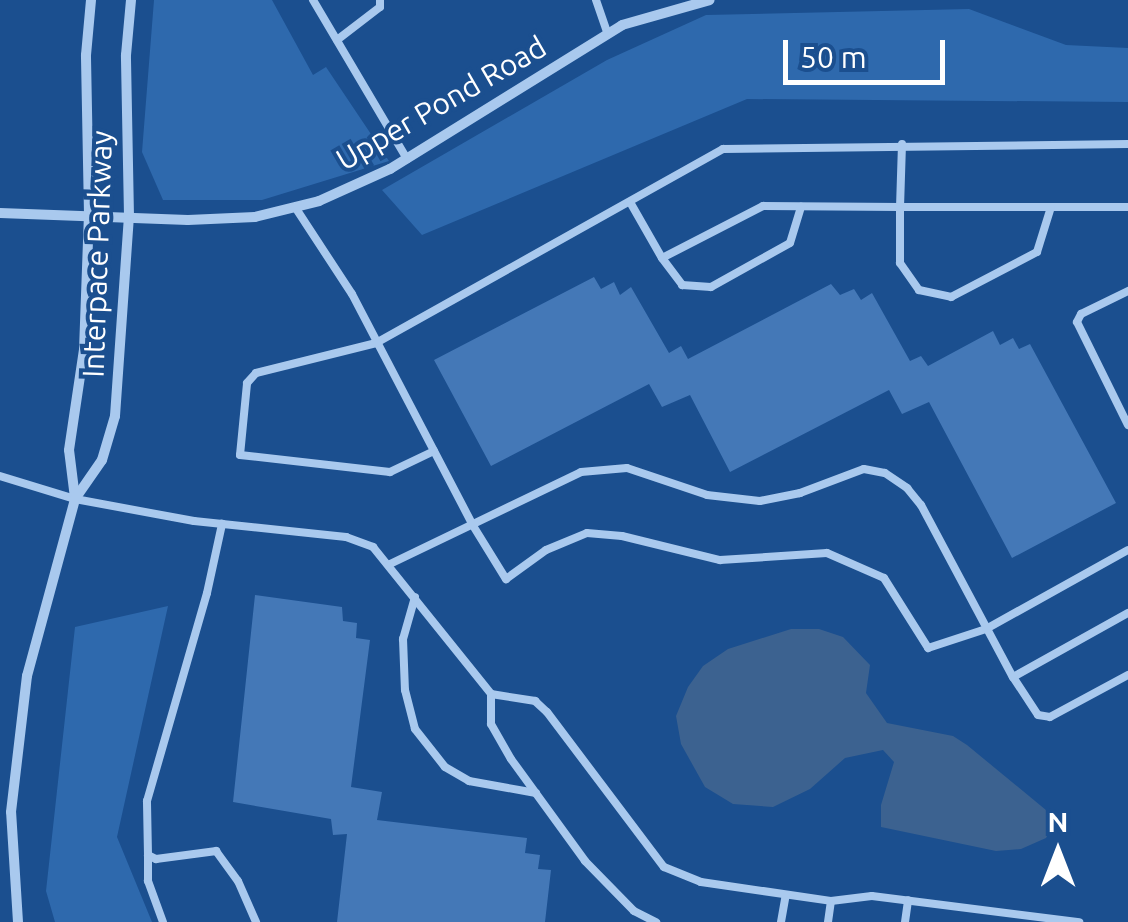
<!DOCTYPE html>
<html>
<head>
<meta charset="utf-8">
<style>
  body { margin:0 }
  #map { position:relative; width:1128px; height:922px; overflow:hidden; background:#1b4f8f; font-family:Ubuntu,sans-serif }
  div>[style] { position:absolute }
  .green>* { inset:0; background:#2e69ad }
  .water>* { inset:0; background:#3c6290 }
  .building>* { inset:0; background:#4478b7 }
  .lane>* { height:8px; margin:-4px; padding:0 4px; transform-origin:4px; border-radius:4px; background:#a9c9ee }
  .street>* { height:10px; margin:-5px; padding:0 5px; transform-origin:5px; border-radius:5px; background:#a9c9ee }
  span { translate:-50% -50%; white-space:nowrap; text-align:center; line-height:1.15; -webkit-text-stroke:8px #1b4f8f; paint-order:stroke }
  .street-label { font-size:30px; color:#fff }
  .north { position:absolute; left:1008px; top:802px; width:100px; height:100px; -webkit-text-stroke:8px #1b4f8f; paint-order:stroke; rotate:0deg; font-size:28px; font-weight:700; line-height:40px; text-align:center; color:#fff }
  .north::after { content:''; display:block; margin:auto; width:35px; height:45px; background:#fff; clip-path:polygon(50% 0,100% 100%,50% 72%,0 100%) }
  .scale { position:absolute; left:783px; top:40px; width:162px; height:45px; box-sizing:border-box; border:5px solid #fff; border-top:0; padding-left:12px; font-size:30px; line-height:35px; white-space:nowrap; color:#fff; -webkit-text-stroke:8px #1b4f8f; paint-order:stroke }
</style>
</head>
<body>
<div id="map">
  <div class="green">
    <div style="clip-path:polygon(154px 0,272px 0,313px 75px,326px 67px,389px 161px,262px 200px,163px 200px,142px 152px)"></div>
    <div style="clip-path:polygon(969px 9px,1066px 45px,1128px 48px,1128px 102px,747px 99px,422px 235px,382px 190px,607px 60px,706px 15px)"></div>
    <div style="clip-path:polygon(168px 606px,117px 837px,152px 922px,55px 922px,46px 891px,75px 627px)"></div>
  </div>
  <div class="water">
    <div style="clip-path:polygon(791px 629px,819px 629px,843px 637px,870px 665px,866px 693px,887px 723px,953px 736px,967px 745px,1052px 815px,1054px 823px,1046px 838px,1021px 849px,996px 851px,881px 827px,881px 805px,894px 762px,883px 750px,845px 758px,810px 789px,773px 807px,733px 804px,705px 787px,681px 744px,676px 716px,688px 687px,703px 666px,728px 649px)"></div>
  </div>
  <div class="building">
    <div style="clip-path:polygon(594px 277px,601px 289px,614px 282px,620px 295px,631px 287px,669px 353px,681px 346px,688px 359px,831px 284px,840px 295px,854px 289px,861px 300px,872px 293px,910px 361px,921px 356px,928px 366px,993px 331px,1000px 345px,1013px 338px,1019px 349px,1030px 344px,1116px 503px,1012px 558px,929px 402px,902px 414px,889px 390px,730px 472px,690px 395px,662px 407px,649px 384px,491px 466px,434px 360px)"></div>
    <div style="clip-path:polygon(255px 595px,342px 607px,343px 621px,357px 623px,356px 638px,370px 640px,351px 787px,382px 792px,377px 820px,527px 838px,525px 853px,540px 855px,538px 869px,551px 870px,545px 922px,337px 922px,347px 834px,333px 835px,331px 819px,233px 802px)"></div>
  </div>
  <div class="lane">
    <div style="left:313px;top:0;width:185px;rotate:59.4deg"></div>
    <div style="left:596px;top:0;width:36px;rotate:71deg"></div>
    <div style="left:337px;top:40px;width:54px;rotate:-37.5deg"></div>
    <div style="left:380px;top:7px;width:7px;rotate:-90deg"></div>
    <div style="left:902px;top:144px;width:63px;rotate:91.8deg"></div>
    <div style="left:900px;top:207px;width:228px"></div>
    <div style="left:630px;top:202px;width:64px;rotate:60.3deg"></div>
    <div style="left:662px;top:258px;width:114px;rotate:-27.2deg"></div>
    <div style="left:763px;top:206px;width:137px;rotate:0.4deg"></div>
    <div style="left:900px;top:207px;width:56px;rotate:90deg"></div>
    <div style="left:900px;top:263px;width:33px;rotate:55deg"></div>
    <div style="left:919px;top:290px;width:33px;rotate:12deg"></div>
    <div style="left:951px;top:297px;width:97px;rotate:-27.6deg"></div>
    <div style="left:1037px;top:252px;width:47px;rotate:-72.7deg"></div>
    <div style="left:295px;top:207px;width:104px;rotate:56.8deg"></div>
    <div style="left:352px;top:294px;width:259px;rotate:62.4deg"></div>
    <div style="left:472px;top:524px;width:65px;rotate:58.3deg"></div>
    <div style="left:506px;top:579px;width:49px;rotate:-35.9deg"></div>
    <div style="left:546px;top:550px;width:44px;rotate:-22.5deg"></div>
    <div style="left:587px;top:533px;width:35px;rotate:5deg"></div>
    <div style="left:622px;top:536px;width:101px;rotate:13.8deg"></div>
    <div style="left:720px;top:560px;width:107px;rotate:-3.7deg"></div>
    <div style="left:827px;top:553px;width:62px;rotate:23.7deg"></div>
    <div style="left:884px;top:578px;width:83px;rotate:57.8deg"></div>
    <div style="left:928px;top:648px;width:61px;rotate:-18.1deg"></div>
    <div style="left:986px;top:629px;width:162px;rotate:-29.1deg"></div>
    <div style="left:662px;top:258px;width:34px;rotate:53deg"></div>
    <div style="left:682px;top:285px;width:29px;rotate:4deg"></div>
    <div style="left:711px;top:287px;width:90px;rotate:-29.1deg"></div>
    <div style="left:790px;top:243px;width:38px;rotate:-73deg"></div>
    <div style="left:1128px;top:291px;width:52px;rotate:153.9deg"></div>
    <div style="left:1081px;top:314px;width:9px;rotate:117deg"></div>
    <div style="left:1077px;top:322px;width:115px;rotate:63.7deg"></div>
    <div style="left:434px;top:451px;width:49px;rotate:154.5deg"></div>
    <div style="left:390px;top:472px;width:151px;rotate:-173.5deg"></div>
    <div style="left:240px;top:455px;width:72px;rotate:-84.4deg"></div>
    <div style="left:247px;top:383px;width:13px;rotate:-48deg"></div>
    <div style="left:256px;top:373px;width:124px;rotate:-14deg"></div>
    <div style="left:376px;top:343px;width:398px;rotate:-29.2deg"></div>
    <div style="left:723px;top:149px;width:405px;rotate:-0.7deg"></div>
    <div style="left:0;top:476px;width:78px;rotate:17deg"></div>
    <div style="left:75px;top:499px;width:121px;rotate:10.5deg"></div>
    <div style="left:194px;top:521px;width:153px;rotate:6deg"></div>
    <div style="left:346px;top:537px;width:29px;rotate:20deg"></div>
    <div style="left:373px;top:547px;width:189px;rotate:51.2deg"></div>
    <div style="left:491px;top:694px;width:45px;rotate:9deg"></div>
    <div style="left:535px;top:701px;width:16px;rotate:43deg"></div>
    <div style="left:547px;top:712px;width:194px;rotate:53deg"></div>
    <div style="left:664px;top:867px;width:40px;rotate:22deg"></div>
    <div style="left:701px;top:882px;width:131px;rotate:8.3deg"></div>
    <div style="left:390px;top:564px;width:212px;rotate:-25.7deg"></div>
    <div style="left:581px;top:472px;width:46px;rotate:-5deg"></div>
    <div style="left:627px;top:468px;width:84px;rotate:18.6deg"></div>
    <div style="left:707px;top:495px;width:53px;rotate:6.5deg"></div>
    <div style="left:760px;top:501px;width:41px;rotate:-11.3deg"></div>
    <div style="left:800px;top:493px;width:68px;rotate:-20.6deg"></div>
    <div style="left:864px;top:469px;width:21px;rotate:11deg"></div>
    <div style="left:885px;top:473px;width:27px;rotate:34deg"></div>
    <div style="left:907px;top:488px;width:22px;rotate:51deg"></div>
    <div style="left:921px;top:505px;width:195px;rotate:61.9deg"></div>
    <div style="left:1013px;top:677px;width:45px;rotate:56.7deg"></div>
    <div style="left:1038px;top:715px;width:12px;rotate:9deg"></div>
    <div style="left:1050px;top:717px;width:89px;rotate:-28.3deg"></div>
    <div style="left:415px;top:597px;width:44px;rotate:105.9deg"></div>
    <div style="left:403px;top:639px;width:51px;rotate:87.8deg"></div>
    <div style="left:405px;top:690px;width:40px;rotate:75.6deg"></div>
    <div style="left:415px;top:729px;width:48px;rotate:51.7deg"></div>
    <div style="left:445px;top:767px;width:28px;rotate:30deg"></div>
    <div style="left:469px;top:781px;width:68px;rotate:10.2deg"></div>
    <div style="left:1013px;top:677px;width:132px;rotate:-29.1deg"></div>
    <div style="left:491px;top:694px;width:30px;rotate:90deg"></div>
    <div style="left:491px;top:724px;width:40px;rotate:60.3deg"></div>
    <div style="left:511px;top:759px;width:126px;rotate:54deg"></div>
    <div style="left:585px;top:861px;width:70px;rotate:45.6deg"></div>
    <div style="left:634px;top:911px;width:25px;rotate:27deg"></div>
    <div style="left:148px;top:855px;width:54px;rotate:-91.1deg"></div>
    <div style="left:147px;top:801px;width:216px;rotate:-73.9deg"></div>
    <div style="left:207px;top:593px;width:71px;rotate:-77.7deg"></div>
    <div style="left:163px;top:922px;width:44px;rotate:-110.1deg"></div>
    <div style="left:148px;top:881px;width:26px;rotate:-90deg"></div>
    <div style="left:148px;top:855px;width:9px;rotate:27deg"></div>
    <div style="left:156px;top:859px;width:61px;rotate:-7.6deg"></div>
    <div style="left:216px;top:851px;width:37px;rotate:54deg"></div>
    <div style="left:238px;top:881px;width:45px;rotate:66.3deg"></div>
    <div style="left:781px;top:922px;width:27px;rotate:-80deg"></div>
    <div style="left:828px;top:922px;width:21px;rotate:-82deg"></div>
    <div style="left:831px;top:901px;width:41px;rotate:-7deg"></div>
    <div style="left:872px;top:896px;width:209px;rotate:7.2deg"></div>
    <div style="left:905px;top:922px;width:22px;rotate:-82deg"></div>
  </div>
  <div class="street">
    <div style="left:0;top:213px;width:188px;rotate:2.1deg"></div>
    <div style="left:188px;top:220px;width:67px;rotate:-2.6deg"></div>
    <div style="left:255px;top:217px;width:66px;rotate:-14deg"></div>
    <div style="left:319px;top:201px;width:78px;rotate:-24.3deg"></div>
    <div style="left:390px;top:169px;width:273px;rotate:-31.8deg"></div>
    <div style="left:622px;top:25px;width:91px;rotate:-15.9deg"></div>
    <div style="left:75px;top:498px;width:48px;rotate:-97.1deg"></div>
    <div style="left:69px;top:450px;width:101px;rotate:-81.5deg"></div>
    <div style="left:84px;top:350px;width:136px;rotate:-87.9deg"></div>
    <div style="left:89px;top:214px;width:159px;rotate:-91.1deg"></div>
    <div style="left:86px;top:55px;width:55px;rotate:-84.8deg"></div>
    <div style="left:18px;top:922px;width:110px;rotate:-93.6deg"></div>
    <div style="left:11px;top:812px;width:137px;rotate:-83.3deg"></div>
    <div style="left:27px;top:676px;width:183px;rotate:-74.8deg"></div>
    <div style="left:75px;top:499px;width:47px;rotate:-55.3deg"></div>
    <div style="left:102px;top:460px;width:46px;rotate:-73.5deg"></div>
    <div style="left:115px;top:416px;width:200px;rotate:-86deg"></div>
    <div style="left:129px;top:216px;width:161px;rotate:-91.1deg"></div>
    <div style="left:126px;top:55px;width:55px;rotate:-84.8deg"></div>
  </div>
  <div class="street-label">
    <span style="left:441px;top:103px;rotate:-30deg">Upper Pond Road</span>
    <span style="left:97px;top:254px;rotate:-88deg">Interpace Parkway</span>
  </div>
  <div class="north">N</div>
  <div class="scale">50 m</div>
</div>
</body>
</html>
